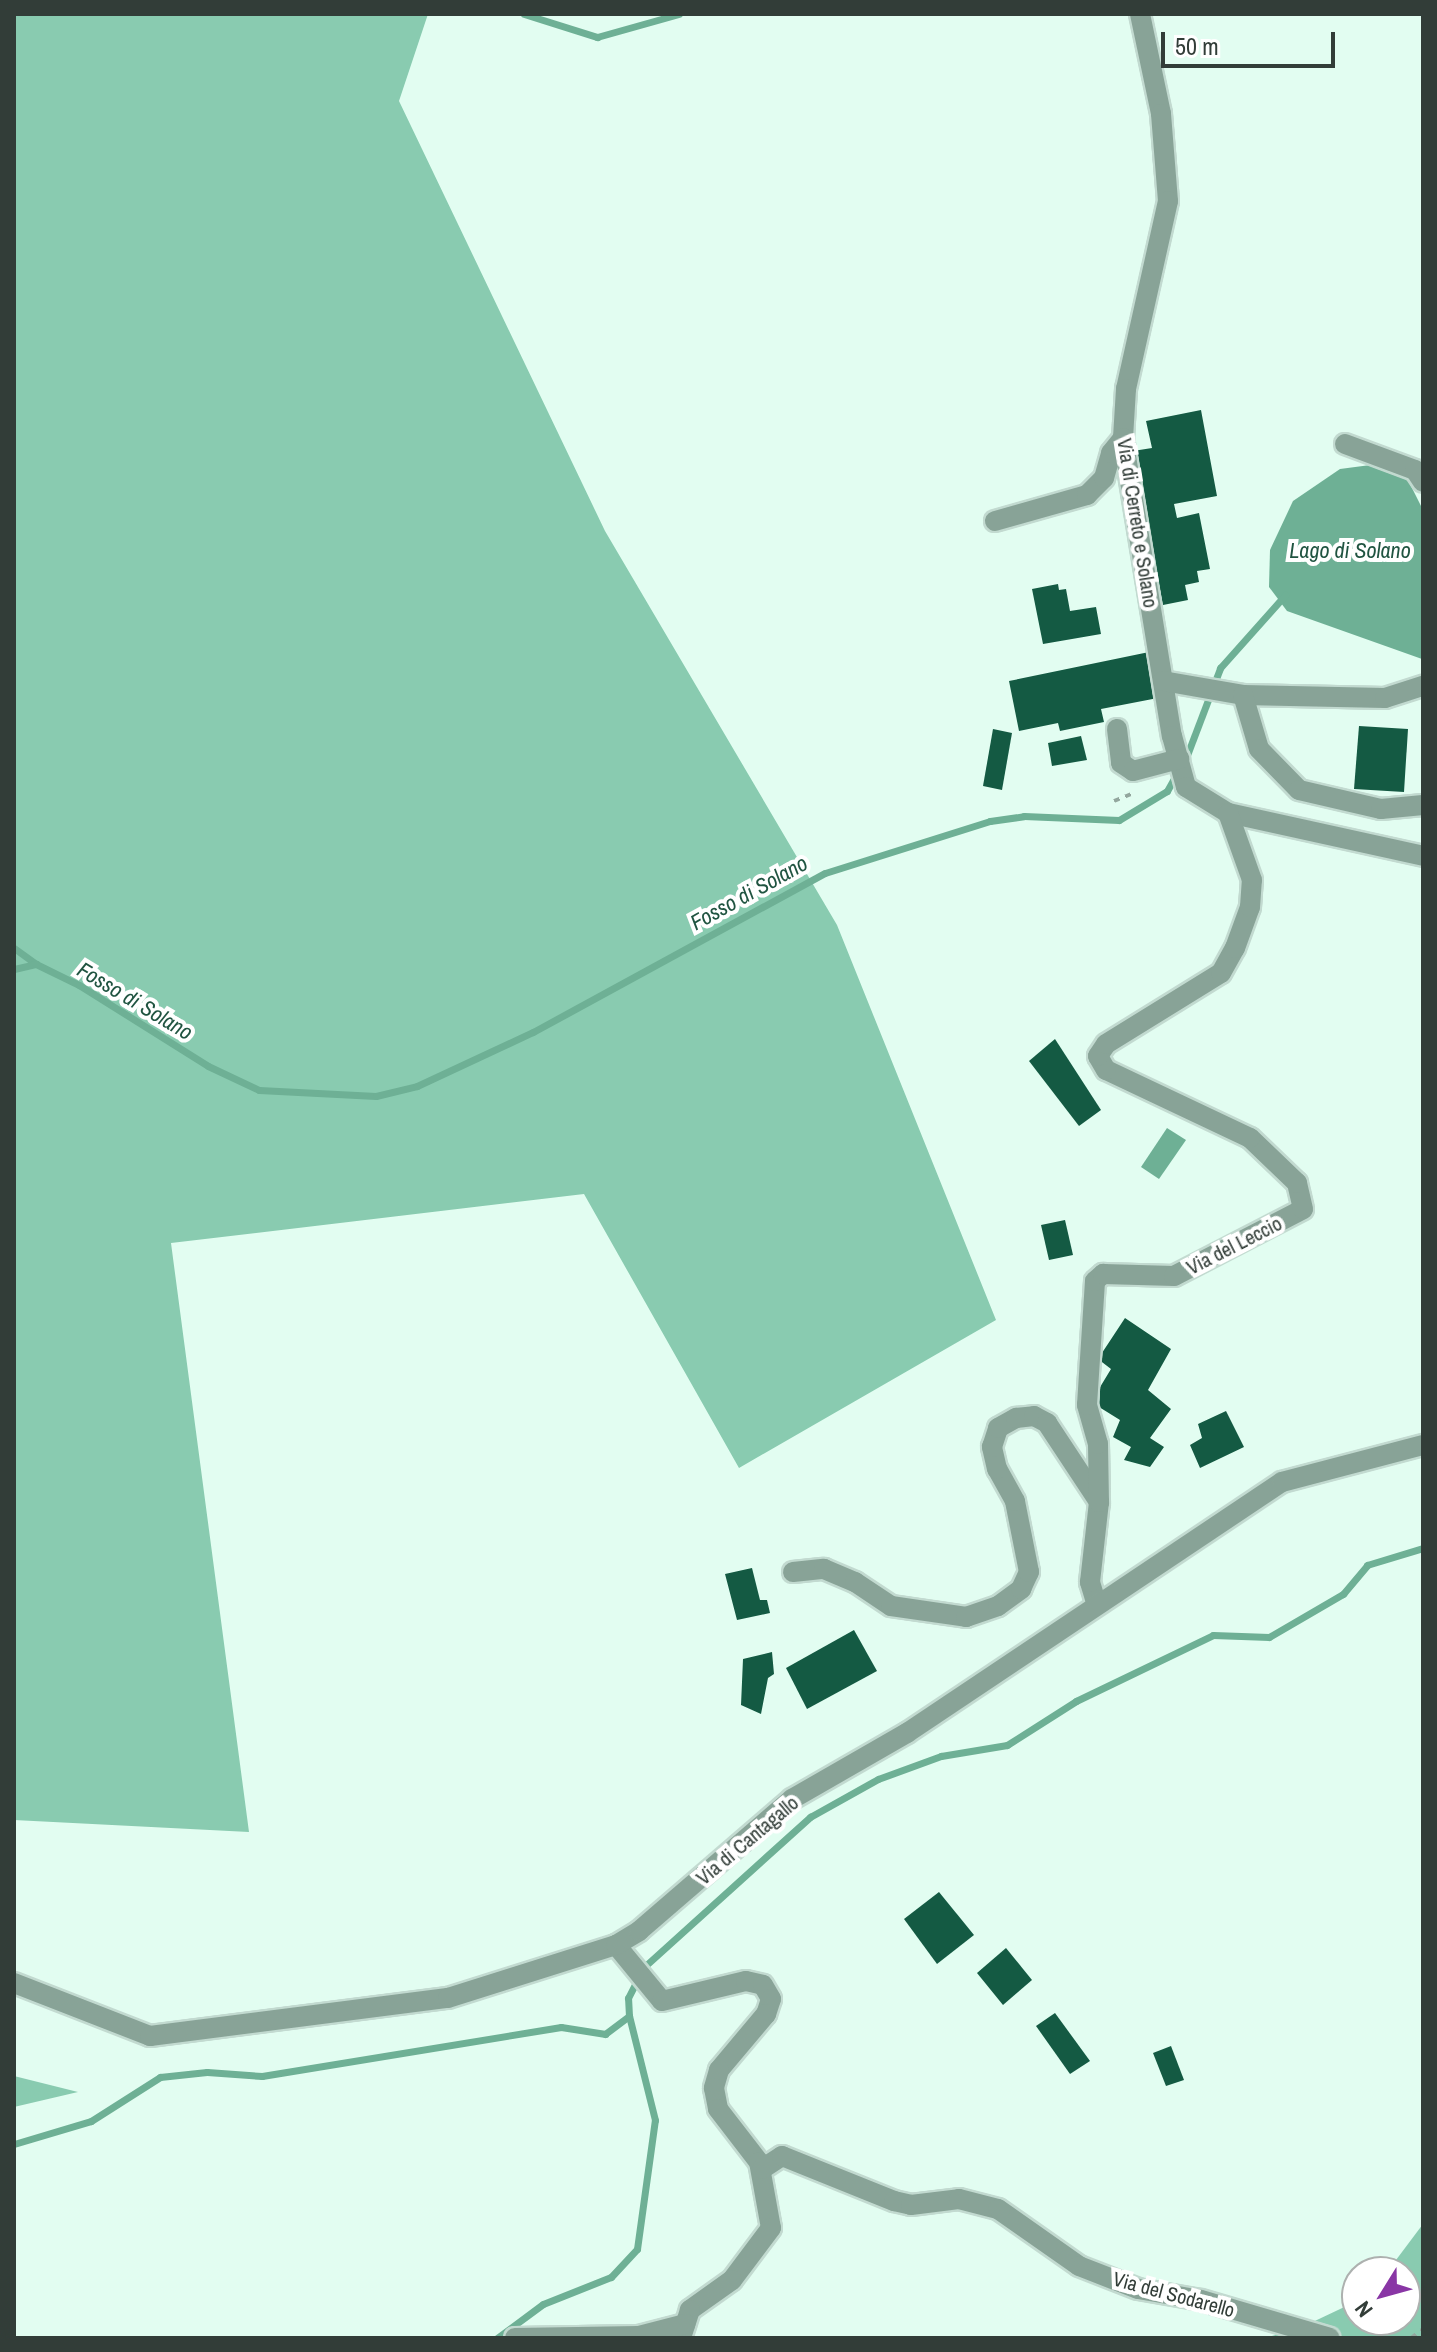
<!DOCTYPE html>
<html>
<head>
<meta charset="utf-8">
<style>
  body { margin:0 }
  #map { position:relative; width:1437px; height:2352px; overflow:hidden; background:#e2fdf1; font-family:"Archivo Narrow",sans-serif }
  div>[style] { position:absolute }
  .forest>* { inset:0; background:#89cbb0 }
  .water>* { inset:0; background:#6eb095 }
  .stream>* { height:7px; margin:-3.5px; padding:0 3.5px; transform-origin:3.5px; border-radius:3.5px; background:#6eb095 }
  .building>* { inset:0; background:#145a43 }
  .path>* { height:4px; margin-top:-2px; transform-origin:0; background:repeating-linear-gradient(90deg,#93a79e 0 6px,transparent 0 12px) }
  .roads { filter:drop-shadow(2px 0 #c2dad0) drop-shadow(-2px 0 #c2dad0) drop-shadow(0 2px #c2dad0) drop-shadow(0 -2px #c2dad0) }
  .minor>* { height:20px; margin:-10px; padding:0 10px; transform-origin:10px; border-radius:10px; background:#88a397 }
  span { translate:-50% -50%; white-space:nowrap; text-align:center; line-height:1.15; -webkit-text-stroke:8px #fff; paint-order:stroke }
  .street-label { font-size:20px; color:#323d38 }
  .water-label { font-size:22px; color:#205441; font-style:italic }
  .frame { position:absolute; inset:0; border:16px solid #323d38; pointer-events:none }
  .north { position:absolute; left:1341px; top:2256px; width:80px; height:80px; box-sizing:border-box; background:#fff; border:2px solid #adb1af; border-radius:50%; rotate:233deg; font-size:22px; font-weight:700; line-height:32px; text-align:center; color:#323d38 }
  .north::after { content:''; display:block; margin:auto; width:28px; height:36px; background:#8936a5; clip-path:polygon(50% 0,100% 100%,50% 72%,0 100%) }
  .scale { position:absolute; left:1161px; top:32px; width:174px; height:36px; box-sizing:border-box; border:4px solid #323d38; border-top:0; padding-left:10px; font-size:24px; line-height:28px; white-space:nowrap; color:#323d38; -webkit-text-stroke:6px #fff; paint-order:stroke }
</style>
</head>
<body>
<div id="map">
  <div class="forest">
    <div style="clip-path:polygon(14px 14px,428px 14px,399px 101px,605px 531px,837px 925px,996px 1320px,739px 1468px,584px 1194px,171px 1243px,249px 1832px,14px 1820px)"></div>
    <div style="clip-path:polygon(14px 2076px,78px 2092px,14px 2107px)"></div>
    <div style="clip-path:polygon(1423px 2224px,1423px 2338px,1265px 2338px,1300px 2328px,1357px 2301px,1357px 2320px,1405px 2320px,1405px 2272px,1387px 2272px)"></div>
  </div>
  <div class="water">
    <div style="clip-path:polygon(1378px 464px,1406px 476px,1423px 510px,1422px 659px,1287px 611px,1269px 587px,1270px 550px,1293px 501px,1340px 469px)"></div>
    <div style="clip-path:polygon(1167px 1128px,1186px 1140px,1159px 1179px,1141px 1167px)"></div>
  </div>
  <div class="stream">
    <div style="left:524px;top:14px;width:77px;rotate:17.5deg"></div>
    <div style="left:597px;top:37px;width:85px;rotate:-15.7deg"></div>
    <div style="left:1184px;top:763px;width:102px;rotate:-69.2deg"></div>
    <div style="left:1220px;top:668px;width:98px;rotate:-48.3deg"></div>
    <div style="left:14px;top:948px;width:27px;rotate:36deg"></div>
    <div style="left:14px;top:969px;width:23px;rotate:-13deg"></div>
    <div style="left:36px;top:964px;width:48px;rotate:26deg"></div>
    <div style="left:79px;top:985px;width:152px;rotate:32.1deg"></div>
    <div style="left:208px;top:1066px;width:56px;rotate:25.2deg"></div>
    <div style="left:259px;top:1090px;width:117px;rotate:2.9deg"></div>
    <div style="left:376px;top:1096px;width:42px;rotate:-13.7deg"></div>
    <div style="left:417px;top:1086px;width:128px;rotate:-25deg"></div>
    <div style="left:533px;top:1032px;width:332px;rotate:-28.6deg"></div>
    <div style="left:825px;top:873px;width:173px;rotate:-17.5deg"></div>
    <div style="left:990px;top:821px;width:34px;rotate:-8deg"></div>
    <div style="left:1024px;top:816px;width:95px;rotate:2.4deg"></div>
    <div style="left:1119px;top:820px;width:56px;rotate:-31.1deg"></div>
    <div style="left:1167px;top:791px;width:21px;rotate:-61deg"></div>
    <div style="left:14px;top:2144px;width:80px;rotate:-16.6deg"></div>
    <div style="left:91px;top:2121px;width:82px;rotate:-32.5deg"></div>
    <div style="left:160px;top:2077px;width:47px;rotate:-6.1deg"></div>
    <div style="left:207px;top:2072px;width:55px;rotate:4.2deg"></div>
    <div style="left:262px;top:2076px;width:303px;rotate:-9.3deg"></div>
    <div style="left:561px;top:2027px;width:45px;rotate:9deg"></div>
    <div style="left:605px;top:2034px;width:30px;rotate:-37deg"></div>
    <div style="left:629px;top:2016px;width:18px;rotate:-93deg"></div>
    <div style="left:628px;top:1998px;width:35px;rotate:-63deg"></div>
    <div style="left:644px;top:1967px;width:224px;rotate:-42.1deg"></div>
    <div style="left:810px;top:1817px;width:78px;rotate:-29.2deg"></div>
    <div style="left:878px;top:1779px;width:67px;rotate:-20.1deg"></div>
    <div style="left:941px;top:1756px;width:67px;rotate:-9.5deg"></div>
    <div style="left:1007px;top:1745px;width:82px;rotate:-32.5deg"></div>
    <div style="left:1076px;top:1701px;width:152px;rotate:-25.7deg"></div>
    <div style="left:1213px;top:1635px;width:56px;rotate:2deg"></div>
    <div style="left:1269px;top:1637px;width:86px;rotate:-30.2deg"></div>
    <div style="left:1343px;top:1594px;width:38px;rotate:-50deg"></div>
    <div style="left:1367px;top:1565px;width:59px;rotate:-16.9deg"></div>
    <div style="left:497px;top:2338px;width:57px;rotate:-36.5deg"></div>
    <div style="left:543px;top:2304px;width:73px;rotate:-21.7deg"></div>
    <div style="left:611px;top:2277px;width:38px;rotate:-47deg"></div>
    <div style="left:637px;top:2249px;width:130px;rotate:-82.1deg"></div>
    <div style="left:655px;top:2120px;width:107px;rotate:-104deg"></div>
  </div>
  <div class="building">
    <div style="clip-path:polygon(1201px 410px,1217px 496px,1174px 504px,1177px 518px,1199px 513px,1210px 569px,1197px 571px,1199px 582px,1185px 585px,1188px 600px,1163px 605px,1133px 451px,1152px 448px,1146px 421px)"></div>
    <div style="clip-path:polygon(1058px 584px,1059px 590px,1066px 589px,1070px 611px,1096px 607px,1101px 634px,1043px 644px,1032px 589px)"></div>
    <div style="clip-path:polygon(1154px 651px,1163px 697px,1101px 709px,1104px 722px,1060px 731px,1058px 723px,1019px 731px,1009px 681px)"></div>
    <div style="clip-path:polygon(1359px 726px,1408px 729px,1404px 792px,1354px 789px)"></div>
    <div style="clip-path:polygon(993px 729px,1012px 733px,1002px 790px,983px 786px)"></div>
    <div style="clip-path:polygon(1081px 736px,1087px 760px,1052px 766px,1048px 743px)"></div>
    <div style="clip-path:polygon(1055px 1039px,1101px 1110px,1079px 1126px,1029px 1061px)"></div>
    <div style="clip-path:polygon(1065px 1220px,1073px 1255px,1049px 1260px,1041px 1225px)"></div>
    <div style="clip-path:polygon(1125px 1318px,1171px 1349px,1148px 1390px,1171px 1409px,1150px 1438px,1164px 1447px,1150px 1467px,1124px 1460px,1131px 1447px,1113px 1437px,1120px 1420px,1091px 1402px,1111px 1369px,1098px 1359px)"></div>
    <div style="clip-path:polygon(1226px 1411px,1244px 1447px,1200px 1468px,1190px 1445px,1202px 1438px,1198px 1424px)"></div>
    <div style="clip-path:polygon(752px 1568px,760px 1600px,767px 1600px,770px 1613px,737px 1620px,725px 1574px)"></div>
    <div style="clip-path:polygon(854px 1630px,877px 1671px,807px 1709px,786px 1668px)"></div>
    <div style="clip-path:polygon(772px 1652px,774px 1674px,768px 1678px,761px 1714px,741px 1705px,743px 1659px)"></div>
    <div style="clip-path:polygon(939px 1892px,974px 1935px,937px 1964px,904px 1919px)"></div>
    <div style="clip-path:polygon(1006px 1948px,1032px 1980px,1003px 2005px,977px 1973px)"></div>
    <div style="clip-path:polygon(1055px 2013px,1090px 2061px,1070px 2074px,1036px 2026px)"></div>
    <div style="clip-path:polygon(1171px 2046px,1184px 2080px,1166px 2086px,1153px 2053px)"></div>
  </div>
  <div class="path">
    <div style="left:1114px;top:801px;width:22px;rotate:-22deg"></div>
    <div style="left:1411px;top:2338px;width:15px;rotate:-37deg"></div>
  </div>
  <div class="roads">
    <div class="minor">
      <div style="left:1140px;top:14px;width:102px;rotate:78.1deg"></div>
      <div style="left:1161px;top:114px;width:87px;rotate:85.4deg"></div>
      <div style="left:1168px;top:201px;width:193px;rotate:102.6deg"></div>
      <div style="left:1126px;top:389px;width:49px;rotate:93.5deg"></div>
      <div style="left:1123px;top:438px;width:302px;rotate:80.7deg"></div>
      <div style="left:1172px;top:736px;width:53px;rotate:74.6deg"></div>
      <div style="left:1186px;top:787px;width:49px;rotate:31.8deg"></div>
      <div style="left:1228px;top:813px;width:200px;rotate:12.4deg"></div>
      <div style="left:1345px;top:444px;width:75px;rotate:20.4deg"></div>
      <div style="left:1415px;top:470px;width:14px;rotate:56deg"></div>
      <div style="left:995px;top:521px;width:96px;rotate:-15.8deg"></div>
      <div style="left:1087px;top:495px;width:24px;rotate:-45deg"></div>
      <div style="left:1104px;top:478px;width:26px;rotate:-74deg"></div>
      <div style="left:1111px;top:453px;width:19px;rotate:-51deg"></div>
      <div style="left:1163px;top:681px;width:81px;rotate:9.9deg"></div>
      <div style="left:1243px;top:695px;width:142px;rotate:1.2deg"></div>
      <div style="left:1385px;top:698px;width:40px;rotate:-18deg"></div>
      <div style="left:1243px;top:695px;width:56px;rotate:73.5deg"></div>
      <div style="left:1259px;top:749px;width:57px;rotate:45.7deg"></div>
      <div style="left:1299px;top:790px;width:84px;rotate:13deg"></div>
      <div style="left:1381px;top:809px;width:42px;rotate:-5.4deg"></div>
      <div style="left:1117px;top:729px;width:34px;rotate:83deg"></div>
      <div style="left:1121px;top:763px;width:14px;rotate:34deg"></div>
      <div style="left:1133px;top:771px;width:48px;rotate:-14.6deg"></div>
      <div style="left:793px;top:1572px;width:31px;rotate:-6deg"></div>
      <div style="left:824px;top:1569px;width:34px;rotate:23deg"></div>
      <div style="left:855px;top:1582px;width:43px;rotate:33.7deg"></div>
      <div style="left:891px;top:1606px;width:76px;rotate:8.3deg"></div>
      <div style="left:966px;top:1617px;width:34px;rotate:-19deg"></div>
      <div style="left:998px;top:1606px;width:29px;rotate:-36deg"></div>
      <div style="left:1021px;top:1589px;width:19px;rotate:-65deg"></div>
      <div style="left:1029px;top:1572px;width:72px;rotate:-101.2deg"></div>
      <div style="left:1015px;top:1501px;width:37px;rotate:-119deg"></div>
      <div style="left:997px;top:1469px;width:23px;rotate:-103deg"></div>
      <div style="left:992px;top:1447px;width:20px;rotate:-72deg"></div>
      <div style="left:998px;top:1428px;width:21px;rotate:-29deg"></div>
      <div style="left:1016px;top:1418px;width:18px;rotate:-6deg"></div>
      <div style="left:1034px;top:1416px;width:15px;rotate:28deg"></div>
      <div style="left:1047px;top:1423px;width:95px;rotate:56.6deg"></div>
      <div style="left:1096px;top:1602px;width:21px;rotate:-107deg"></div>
      <div style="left:1090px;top:1582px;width:81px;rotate:-83.6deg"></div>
      <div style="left:1099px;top:1502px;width:58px;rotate:-91deg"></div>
      <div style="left:1098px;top:1444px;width:41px;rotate:-105.8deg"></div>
      <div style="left:1087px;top:1405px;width:124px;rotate:-86.3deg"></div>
      <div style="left:1095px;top:1281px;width:11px;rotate:-41deg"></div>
      <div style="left:1103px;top:1274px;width:71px;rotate:1.6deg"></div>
      <div style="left:1174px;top:1276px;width:145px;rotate:-27.4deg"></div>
      <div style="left:1303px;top:1209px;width:27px;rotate:-103deg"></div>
      <div style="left:1297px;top:1183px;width:65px;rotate:-136.2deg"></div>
      <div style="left:1250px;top:1138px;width:159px;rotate:-154.7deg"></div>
      <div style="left:1106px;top:1070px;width:16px;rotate:-120deg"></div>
      <div style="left:1098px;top:1056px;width:14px;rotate:-56deg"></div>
      <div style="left:1106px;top:1044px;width:135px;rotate:-31.7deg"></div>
      <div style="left:1221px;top:973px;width:29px;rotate:-61deg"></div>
      <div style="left:1235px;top:948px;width:44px;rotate:-69.9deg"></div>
      <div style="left:1250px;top:907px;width:27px;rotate:-86deg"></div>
      <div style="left:1252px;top:880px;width:71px;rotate:-109.7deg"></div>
      <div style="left:616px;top:1945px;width:72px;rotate:50.6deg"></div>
      <div style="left:662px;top:2001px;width:86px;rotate:-13.4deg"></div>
      <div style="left:746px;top:1981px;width:17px;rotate:13deg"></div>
      <div style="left:763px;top:1985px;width:16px;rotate:60deg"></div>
      <div style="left:771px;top:1999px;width:16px;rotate:108deg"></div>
      <div style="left:766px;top:2014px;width:73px;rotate:130deg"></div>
      <div style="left:719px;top:2070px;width:19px;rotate:106deg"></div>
      <div style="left:714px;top:2088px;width:21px;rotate:79deg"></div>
      <div style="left:718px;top:2109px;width:67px;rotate:52.3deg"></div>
      <div style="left:759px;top:2162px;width:67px;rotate:79.7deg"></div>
      <div style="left:771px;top:2228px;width:65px;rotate:126.9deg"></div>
      <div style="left:732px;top:2280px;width:52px;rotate:144.5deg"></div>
      <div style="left:690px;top:2310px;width:29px;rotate:108deg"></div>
      <div style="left:14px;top:1983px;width:146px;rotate:21.3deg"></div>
      <div style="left:150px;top:2036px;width:300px;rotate:-7.3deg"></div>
      <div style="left:448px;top:1998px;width:176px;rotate:-17.5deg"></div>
      <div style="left:616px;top:1945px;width:27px;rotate:-31deg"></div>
      <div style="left:639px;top:1931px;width:202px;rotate:-40.8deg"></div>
      <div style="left:792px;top:1799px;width:133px;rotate:-29.9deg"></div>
      <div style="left:907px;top:1733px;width:451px;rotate:-33.8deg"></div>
      <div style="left:1282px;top:1482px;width:146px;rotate:-14.7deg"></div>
      <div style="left:762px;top:2169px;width:24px;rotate:-33deg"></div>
      <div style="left:782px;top:2156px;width:121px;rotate:21.9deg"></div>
      <div style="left:894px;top:2201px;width:17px;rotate:13deg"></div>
      <div style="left:911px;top:2205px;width:48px;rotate:-7.1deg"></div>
      <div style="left:959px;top:2199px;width:40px;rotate:14.4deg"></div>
      <div style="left:998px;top:2209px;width:99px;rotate:35.1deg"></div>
      <div style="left:1079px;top:2266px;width:63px;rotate:21.3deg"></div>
      <div style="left:1138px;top:2289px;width:64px;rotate:9.9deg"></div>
      <div style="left:1201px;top:2300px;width:134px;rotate:16.4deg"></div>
      <div style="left:515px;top:2338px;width:124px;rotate:-0.9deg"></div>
      <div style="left:639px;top:2336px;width:48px;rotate:-14.6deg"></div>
    </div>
  </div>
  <div class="street-label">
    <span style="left:1138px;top:523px;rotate:81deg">Via di Cerreto e Solano</span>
    <span style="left:1234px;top:1245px;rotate:-27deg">Via del Leccio</span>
    <span style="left:747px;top:1840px;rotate:-40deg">Via di Cantagallo</span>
    <span style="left:1174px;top:2294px;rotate:15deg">Via del Sodarello</span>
  </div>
  <div class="water-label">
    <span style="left:1350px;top:551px">Lago di Solano</span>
    <span style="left:749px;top:893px;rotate:-29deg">Fosso di Solano</span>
    <span style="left:135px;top:1001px;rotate:31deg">Fosso di Solano</span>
  </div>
  <div class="frame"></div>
  <div class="north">N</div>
  <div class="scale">50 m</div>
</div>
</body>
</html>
